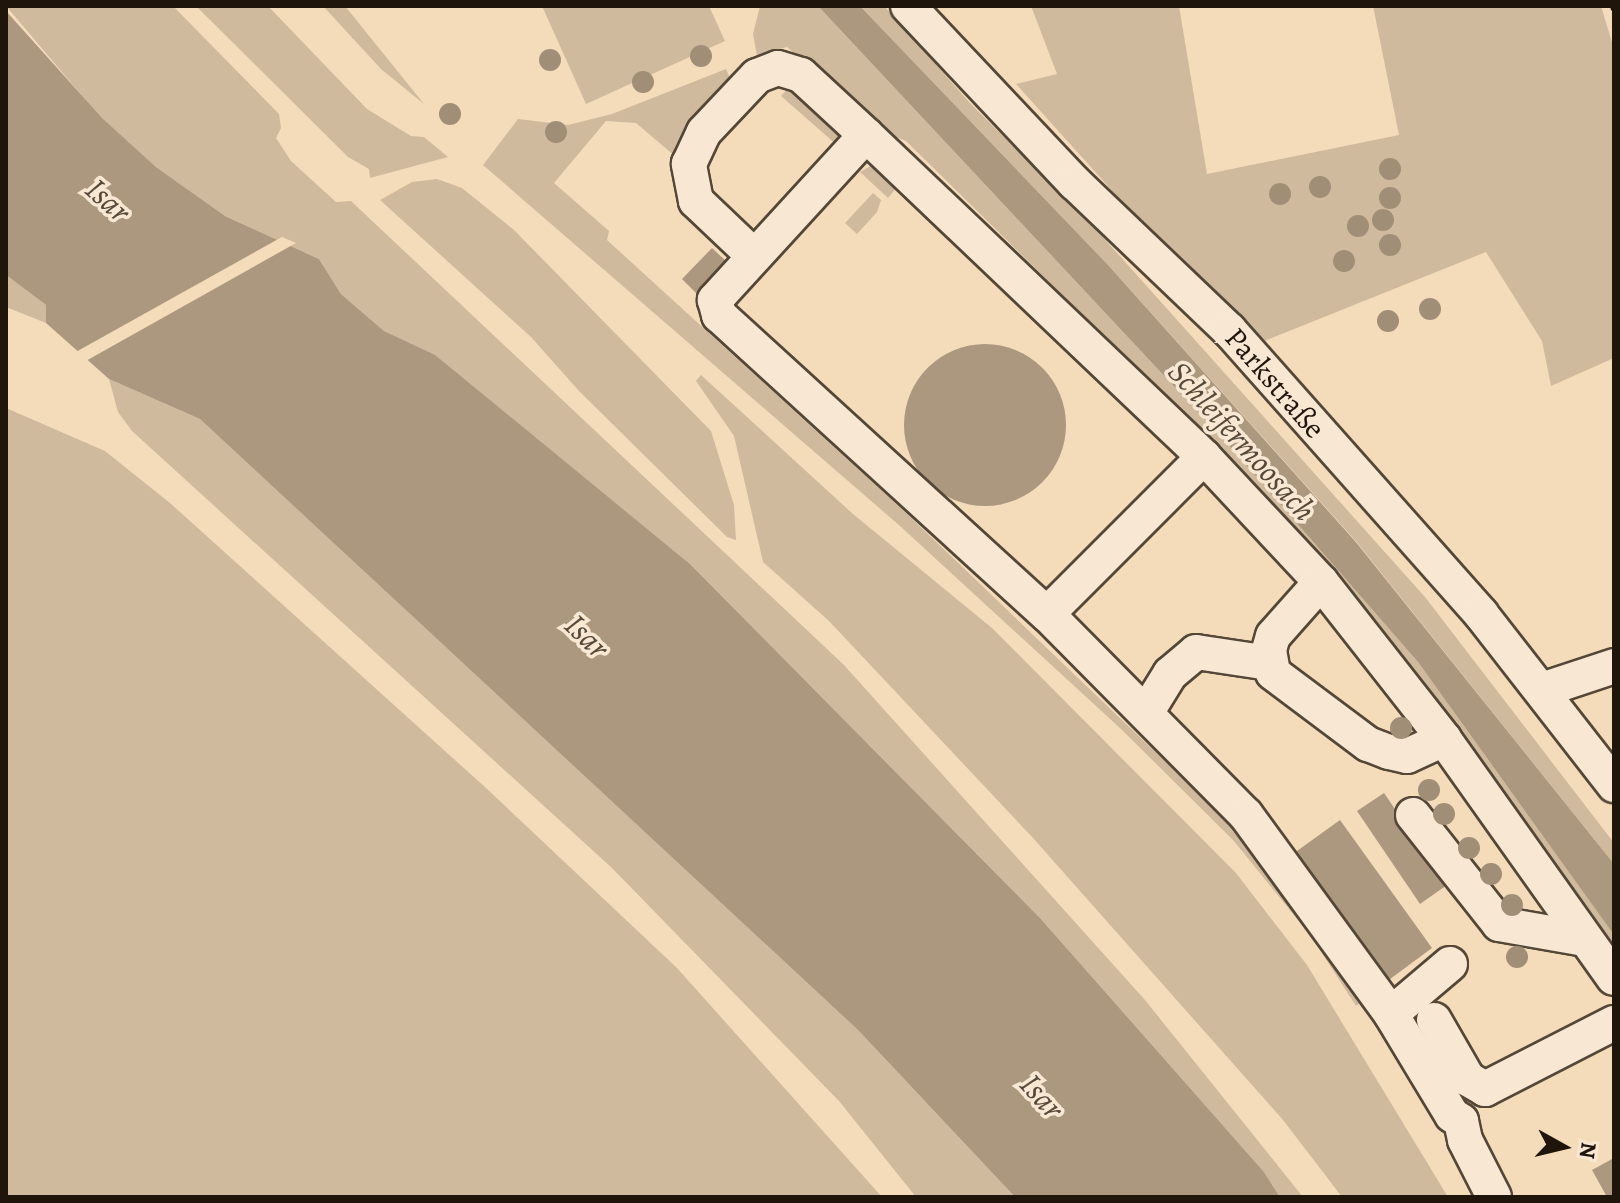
<!DOCTYPE html>
<html>
<head>
<meta charset="utf-8">
<style>
  body { margin:0 }
  #map { position:relative; width:1620px; height:1203px; overflow:hidden; background:#f4dcbb; font-family:Alegreya,serif }
  div>[style] { position:absolute }
  .green>* { inset:0; background:#d0ba9d }
  .water>* { inset:0; background:#ac987f }
  .round { border-radius:50% }
  .pier>* { inset:0; background:#f4dcbb }
  .roads { filter:drop-shadow(2px 0 #544737) drop-shadow(-2px 0 #544737) drop-shadow(0 2px #544737) drop-shadow(0 -2px #544737) }
  .minor>* { height:34px; margin:-17px; padding:0 17px; transform-origin:17px; border-radius:17px; background:#f8e8d3 }
  .rail>* { height:6px; margin-top:-3px; transform-origin:0; background:repeating-linear-gradient(90deg,#1f150b 0 14px,transparent 0 28px) }
  .trees>* { width:22px; height:22px; margin:-11px; border-radius:50%; background:#a18e76 }
  span { translate:-50% -50%; white-space:nowrap; text-align:center; line-height:1.15; -webkit-text-stroke:7px #f8e8d3; paint-order:stroke }
  .street-label { font-size:30px; color:#1f150b }
  .water-label { font-size:32px; color:#574939; font-style:italic }
  .frame { position:absolute; inset:0; border:8px solid #1f150b; pointer-events:none }
  .north { position:absolute; left:1524px; top:1107px; width:80px; height:80px; -webkit-text-stroke:6px #f8e8d3; paint-order:stroke; rotate:98deg; font-size:22px; font-weight:700; line-height:32px; text-align:center; color:#1f150b }
  .north::after { content:''; display:block; margin:auto; width:28px; height:36px; background:#1f150b; clip-path:polygon(50% 0,100% 100%,50% 72%,0 100%) }
</style>
</head>
<body>
<div id="map">
  <div class="green">
    <div style="clip-path:polygon(6px 6px,173px 6px,279px 114px,281px 128px,276px 138px,291px 161px,336px 202px,351px 201px,844px 665px,1145px 1000px,1303px 1197px,1280px 1197px,1264px 1172px,1040px 918px,690px 564px,435px 356px,384px 331px,341px 294px,319px 259px,225px 216px,156px 167px,100px 117px)"></div>
    <div style="clip-path:polygon(196px 6px,268px 6px,367px 109px,411px 136px,424px 137px,448px 157px,370px 178px,369px 169px,348px 157px)"></div>
    <div style="clip-path:polygon(323px 6px,345px 6px,424px 104px,381px 69px)"></div>
    <div style="clip-path:polygon(542px 6px,709px 6px,725px 41px,586px 104px)"></div>
    <div style="clip-path:polygon(760px 6px,818px 6px,1227px 443px,1418px 662px,1614px 935px,1614px 964px,1176px 407px,906px 141px,884px 132px,787px 47px,757px 56px,753px 34px)"></div>
    <div style="clip-path:polygon(860px 6px,884px 6px,969px 102px,1101px 235px,1425px 597px,1614px 843px,1614px 864px,1355px 540px,1108px 265px)"></div>
    <div style="clip-path:polygon(1031px 6px,1179px 6px,1207px 174px,1399px 135px,1373px 6px,1601px 6px,1614px 49px,1614px 358px,1551px 386px,1542px 341px,1486px 252px,1252px 346px,1016px 84px,1057px 74px)"></div>
    <div style="clip-path:polygon(726px 69px,730px 78px,685px 131px,676px 157px,636px 123px,606px 121px,554px 183px,609px 231px,607px 240px,904px 511px,1246px 839px,1361px 1002px,1356px 1006px,1311px 936px,1233px 840px,1121px 729px,900px 526px,483px 165px,518px 119px,568px 125px,612px 114px)"></div>
    <div style="clip-path:polygon(791px 85px,841px 131px,838px 146px,781px 96px)"></div>
    <div style="clip-path:polygon(874px 164px,903px 180px,888px 198px,860px 172px)"></div>
    <div style="clip-path:polygon(437px 179px,462px 188px,514px 230px,711px 431px,734px 505px,736px 540px,727px 537px,579px 391px,531px 337px,380px 200px,412px 182px)"></div>
    <div style="clip-path:polygon(873px 193px,881px 200px,877px 212px,857px 234px,845px 223px)"></div>
    <div style="clip-path:polygon(6px 275px,46px 305px,46px 323px,6px 307px)"></div>
    <div style="clip-path:polygon(701px 375px,853px 514px,992px 628px,1236px 873px,1307px 965px,1448px 1197px,1342px 1197px,1283px 1120px,1033px 838px,829px 621px,763px 562px,734px 436px,696px 381px)"></div>
    <div style="clip-path:polygon(109px 379px,200px 419px,858px 1030px,1015px 1197px,916px 1197px,839px 1101px,612px 868px,132px 431px,118px 412px)"></div>
    <div style="clip-path:polygon(6px 408px,105px 451px,170px 503px,486px 788px,677px 968px,882px 1197px,6px 1197px)"></div>
  </div>
  <div class="water">
    <div style="clip-path:polygon(818px 6px,860px 6px,1108px 265px,1355px 541px,1614px 864px,1614px 935px,1418px 662px,1227px 443px)"></div>
    <div style="clip-path:polygon(6px 11px,102px 118px,156px 167px,225px 216px,319px 259px,341px 294px,384px 331px,435px 355px,690px 564px,1040px 918px,1264px 1172px,1280px 1197px,1015px 1197px,858px 1030px,200px 419px,109px 379px,46px 323px,46px 305px,6px 275px)"></div>
    <div style="clip-path:polygon(712px 248px,728px 263px,697px 294px,682px 279px)"></div>
    <div class="round" style="left:904px;top:344px;width:162px;height:162px"></div>
    <div style="clip-path:polygon(1384px 793px,1447px 885px,1420px 904px,1357px 811px)"></div>
    <div style="clip-path:polygon(1340px 820px,1432px 948px,1382px 985px,1290px 856px)"></div>
    <div style="clip-path:polygon(1614px 1158px,1614px 1197px,1607px 1197px,1592px 1170px)"></div>
  </div>
  <div class="pier">
    <div style="clip-path:polygon(282px 237px,296px 243px,84px 362px,74px 353px)"></div>
  </div>
  <div class="roads">
    <div class="minor">
      <div style="left:908px;top:6px;width:243px;rotate:46.7deg"></div>
      <div style="left:1075px;top:183px;width:213px;rotate:43.7deg"></div>
      <div style="left:1229px;top:330px;width:380px;rotate:48.4deg"></div>
      <div style="left:1481px;top:614px;width:217px;rotate:52.1deg"></div>
      <div style="left:866px;top:135px;width:224px;rotate:132.5deg"></div>
      <div style="left:715px;top:300px;width:16px;rotate:75deg"></div>
      <div style="left:719px;top:315px;width:444px;rotate:42.4deg"></div>
      <div style="left:1047px;top:614px;width:283px;rotate:45.3deg"></div>
      <div style="left:1246px;top:815px;width:246px;rotate:53.9deg"></div>
      <div style="left:754px;top:256px;width:80px;rotate:-136.5deg"></div>
      <div style="left:696px;top:201px;width:38px;rotate:-101deg"></div>
      <div style="left:689px;top:164px;width:35px;rotate:-65deg"></div>
      <div style="left:704px;top:132px;width:77px;rotate:-46.6deg"></div>
      <div style="left:757px;top:76px;width:22px;rotate:-21deg"></div>
      <div style="left:778px;top:68px;width:24px;rotate:17deg"></div>
      <div style="left:801px;top:75px;width:88px;rotate:42.7deg"></div>
      <div style="left:866px;top:135px;width:467px;rotate:43.6deg"></div>
      <div style="left:1204px;top:457px;width:171px;rotate:46.9deg"></div>
      <div style="left:1321px;top:582px;width:199px;rotate:51.9deg"></div>
      <div style="left:1444px;top:739px;width:293px;rotate:54.6deg"></div>
      <div style="left:1321px;top:582px;width:72px;rotate:131.6deg"></div>
      <div style="left:1273px;top:636px;width:15px;rotate:106deg"></div>
      <div style="left:1269px;top:650px;width:23px;rotate:80deg"></div>
      <div style="left:1273px;top:673px;width:119px;rotate:36.8deg"></div>
      <div style="left:1368px;top:744px;width:22px;rotate:21deg"></div>
      <div style="left:1389px;top:752px;width:18px;rotate:13deg"></div>
      <div style="left:1407px;top:756px;width:41px;rotate:-24.7deg"></div>
      <div style="left:1047px;top:614px;width:222px;rotate:-45deg"></div>
      <div style="left:1542px;top:690px;width:76px;rotate:-18.4deg"></div>
      <div style="left:1146px;top:713px;width:46px;rotate:-58.4deg"></div>
      <div style="left:1170px;top:674px;width:34px;rotate:-40deg"></div>
      <div style="left:1196px;top:652px;width:74px;rotate:8.6deg"></div>
      <div style="left:1413px;top:815px;width:139px;rotate:51.7deg"></div>
      <div style="left:1499px;top:924px;width:87px;rotate:9.9deg"></div>
      <div style="left:1450px;top:964px;width:77px;rotate:139.7deg"></div>
      <div style="left:1391px;top:1014px;width:118px;rotate:58.9deg"></div>
      <div style="left:1452px;top:1115px;width:11px;rotate:34deg"></div>
      <div style="left:1461px;top:1121px;width:19px;rotate:78deg"></div>
      <div style="left:1465px;top:1140px;width:64px;rotate:63deg"></div>
      <div style="left:1434px;top:1020px;width:68px;rotate:60deg"></div>
      <div style="left:1468px;top:1079px;width:20px;rotate:30deg"></div>
      <div style="left:1485px;top:1089px;width:145px;rotate:-27.1deg"></div>
    </div>
  </div>
  <div class="rail">
    <div style="left:1613px;top:6px;width:4px;rotate:76deg"></div>
  </div>
  <div class="trees">
    <div style="left:701px;top:56px"></div>
    <div style="left:550px;top:60px"></div>
    <div style="left:643px;top:82px"></div>
    <div style="left:450px;top:114px"></div>
    <div style="left:556px;top:132px"></div>
    <div style="left:1390px;top:169px"></div>
    <div style="left:1320px;top:187px"></div>
    <div style="left:1280px;top:194px"></div>
    <div style="left:1390px;top:198px"></div>
    <div style="left:1383px;top:220px"></div>
    <div style="left:1358px;top:226px"></div>
    <div style="left:1390px;top:245px"></div>
    <div style="left:1344px;top:261px"></div>
    <div style="left:1430px;top:309px"></div>
    <div style="left:1388px;top:321px"></div>
    <div style="left:1401px;top:728px"></div>
    <div style="left:1429px;top:790px"></div>
    <div style="left:1444px;top:814px"></div>
    <div style="left:1469px;top:848px"></div>
    <div style="left:1491px;top:874px"></div>
    <div style="left:1512px;top:905px"></div>
    <div style="left:1517px;top:957px"></div>
  </div>
  <div class="street-label">
    <span style="left:1275px;top:383px;rotate:49deg">Parkstraße</span>
  </div>
  <div class="water-label">
    <span style="left:108px;top:200px;rotate:42deg">Isar</span>
    <span style="left:1242px;top:441px;rotate:48deg">Schleifermoosach</span>
    <span style="left:587px;top:636px;rotate:44deg">Isar</span>
    <span style="left:1042px;top:1096px;rotate:48deg">Isar</span>
  </div>
  <div class="frame"></div>
  <div class="north">N</div>
</div>
</body>
</html>
